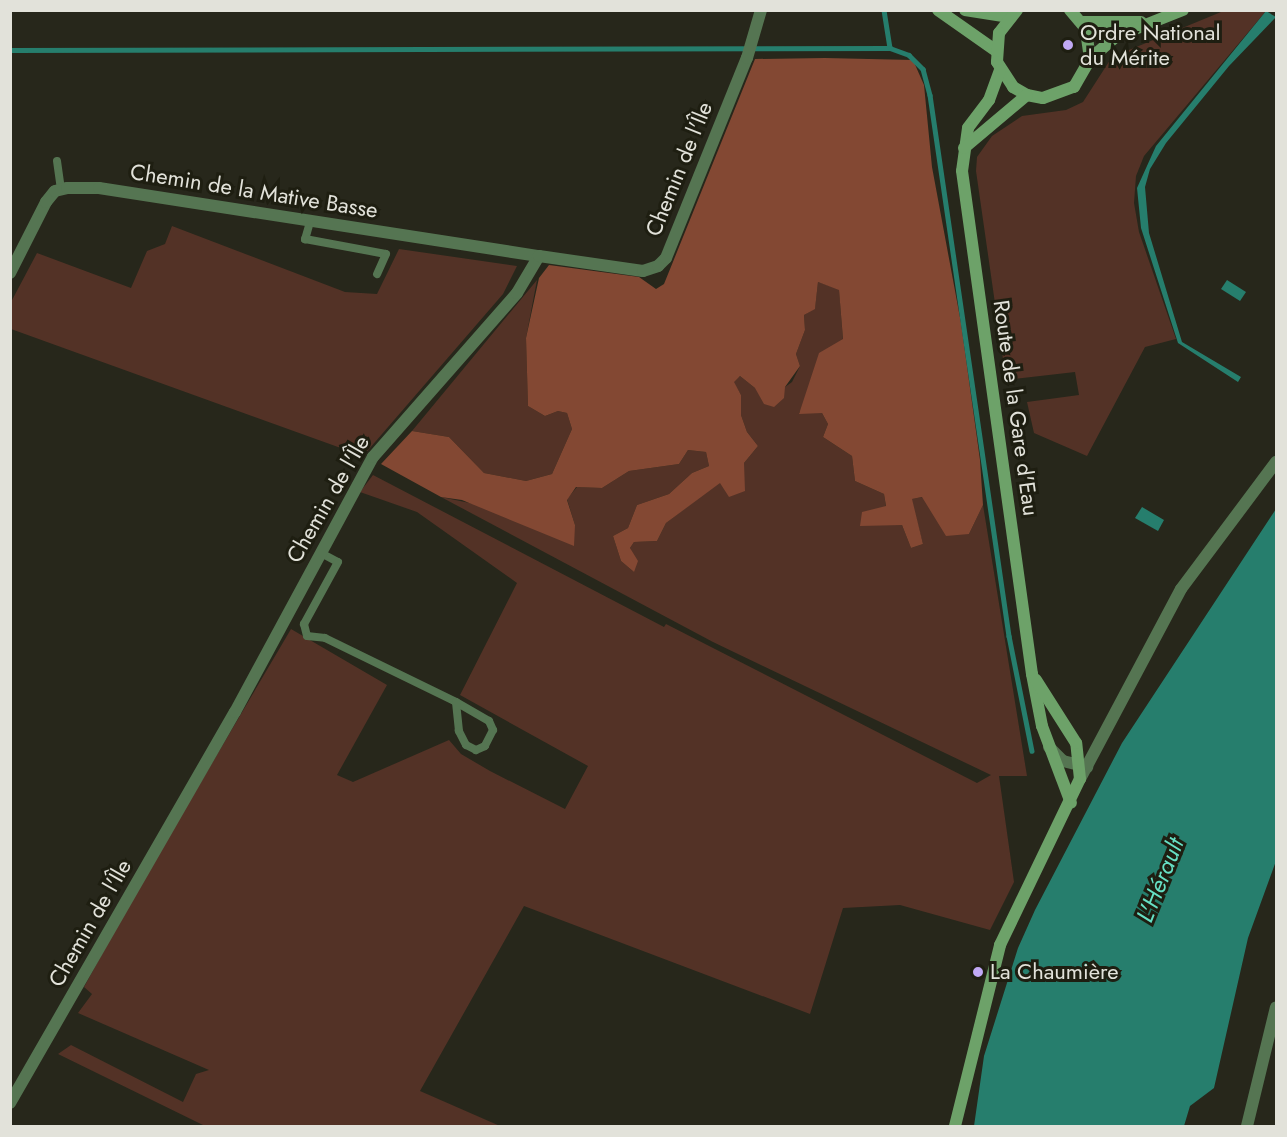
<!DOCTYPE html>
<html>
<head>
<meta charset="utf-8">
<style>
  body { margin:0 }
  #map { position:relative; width:1287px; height:1137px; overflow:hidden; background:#27271b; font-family:Jost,sans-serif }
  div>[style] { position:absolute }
  .green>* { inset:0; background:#533226 }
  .forest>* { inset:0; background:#834833 }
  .water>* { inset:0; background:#267e6d }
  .stream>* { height:4.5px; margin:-2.25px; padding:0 2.25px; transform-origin:2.25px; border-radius:2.25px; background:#267e6d }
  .service>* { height:8px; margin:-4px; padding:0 4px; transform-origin:4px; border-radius:4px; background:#557552 }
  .minor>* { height:12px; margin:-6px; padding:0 6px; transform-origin:6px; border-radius:6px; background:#557552 }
  .secondary>* { height:12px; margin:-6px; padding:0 6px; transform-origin:6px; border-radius:6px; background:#6da269 }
  .dots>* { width:16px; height:16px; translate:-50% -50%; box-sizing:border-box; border:3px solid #1e1e11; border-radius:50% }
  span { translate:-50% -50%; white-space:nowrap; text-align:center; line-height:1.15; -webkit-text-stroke:6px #1e1e11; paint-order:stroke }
  .poi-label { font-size:22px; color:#e2e2da }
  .left { translate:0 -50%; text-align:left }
  .street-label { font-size:22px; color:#e2e2da }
  .water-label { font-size:24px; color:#66e0c5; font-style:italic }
  .frame { position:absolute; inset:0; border:12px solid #e2e2da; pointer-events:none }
</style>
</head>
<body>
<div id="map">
  <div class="green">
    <div style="clip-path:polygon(1266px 11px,1144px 156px,1136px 176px,1134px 203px,1139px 232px,1176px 339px,1145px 347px,1087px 456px,1034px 433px,1027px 402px,1079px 395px,1075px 372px,1006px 380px,976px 171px,977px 157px,992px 136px,1022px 116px,1066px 110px,1083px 102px,1112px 57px,1221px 12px)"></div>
    <div style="clip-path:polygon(172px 226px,345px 292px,377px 294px,399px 249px,517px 266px,503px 294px,363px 456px,11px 329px,11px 302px,37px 253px,131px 288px,147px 251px,165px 244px)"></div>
    <div style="clip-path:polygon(537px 280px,526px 338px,528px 406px,545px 416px,558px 411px,567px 413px,572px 429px,552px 474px,526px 481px,484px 473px,449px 437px,412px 431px)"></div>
    <div style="clip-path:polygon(818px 282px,839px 289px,843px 340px,799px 413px,822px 413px,828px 424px,823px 437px,852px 456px,855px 481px,884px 494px,886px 507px,902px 525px,911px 548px,923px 544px,911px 499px,923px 497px,969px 534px,983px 505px,1027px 776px,999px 776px,1014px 882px,990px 930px,900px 905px,843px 908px,810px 1014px,524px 906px,420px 1091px,500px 1126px,205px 1126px,58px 1054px,71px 1045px,183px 1102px,196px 1074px,209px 1070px,78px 1013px,92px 994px,84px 987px,135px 894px,291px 629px,387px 685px,337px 775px,353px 782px,449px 740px,461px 754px,490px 771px,565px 809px,588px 766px,460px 695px,517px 583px,417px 512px,360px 492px,373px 475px,664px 627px,666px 624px,977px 783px,991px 775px,713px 642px,441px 497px,575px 525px,567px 499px,577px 487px,602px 488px,629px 471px,679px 464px,688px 450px,706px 452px,709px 466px,692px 473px,669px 494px,637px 505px,628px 528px,613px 536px,621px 561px,634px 572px,630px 548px,634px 542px,657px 541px,666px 523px,744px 463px,758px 446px,747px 432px,741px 415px,741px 395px,733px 382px,740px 376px,755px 388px,785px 387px,792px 382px,800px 366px,796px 354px,805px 330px,804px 315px,815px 308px)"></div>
  </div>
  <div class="forest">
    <div style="clip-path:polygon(825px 58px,913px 60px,924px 85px,932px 167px,961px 323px,980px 460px,983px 505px,969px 534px,946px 536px,922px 497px,912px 499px,923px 544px,911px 548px,902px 525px,860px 526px,862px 512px,886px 506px,884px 494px,855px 481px,852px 456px,823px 437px,828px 424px,822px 413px,799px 414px,819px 353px,843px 339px,839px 290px,818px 282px,815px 309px,804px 315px,805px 330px,796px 354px,800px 366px,785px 387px,784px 398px,774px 407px,764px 404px,755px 388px,740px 376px,734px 382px,741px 395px,741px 415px,747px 432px,758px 446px,744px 463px,745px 491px,729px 497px,720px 483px,666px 523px,657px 541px,634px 542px,630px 548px,638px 561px,634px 572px,621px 561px,613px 536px,628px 528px,637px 505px,669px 494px,692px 473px,709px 466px,706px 452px,688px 450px,679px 464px,629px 471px,602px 488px,576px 487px,567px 500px,575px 525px,574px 546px,462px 500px,441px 497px,381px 464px,412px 431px,449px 437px,484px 473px,526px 481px,552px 474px,572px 429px,567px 413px,558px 411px,545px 416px,528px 406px,526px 338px,539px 278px,549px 265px,639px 277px,656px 289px,664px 284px,755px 59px)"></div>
  </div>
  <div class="water">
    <div style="clip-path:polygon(1266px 11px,1276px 17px,1229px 66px,1166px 143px,1150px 169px,1145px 187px,1149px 233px,1182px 342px,1241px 377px,1238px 382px,1178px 343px,1141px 228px,1137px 188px,1156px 146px)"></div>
    <div style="clip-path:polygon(1227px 280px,1246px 292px,1240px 301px,1221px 289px)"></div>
    <div style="clip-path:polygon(1142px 507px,1164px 520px,1158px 531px,1135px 518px)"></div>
    <div style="clip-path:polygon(1276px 509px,1276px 861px,1248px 938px,1214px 1088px,1190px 1106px,1184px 1126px,974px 1126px,984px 1056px,1018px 948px,1035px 910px,1122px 743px)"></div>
  </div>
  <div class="stream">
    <div style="left:884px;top:10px;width:38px;rotate:81deg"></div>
    <div style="left:10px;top:50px;width:880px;rotate:-0.13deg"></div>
    <div style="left:890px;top:48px;width:20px;rotate:20deg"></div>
    <div style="left:909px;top:55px;width:20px;rotate:45deg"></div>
    <div style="left:923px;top:69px;width:27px;rotate:75deg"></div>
    <div style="left:930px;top:95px;width:547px;rotate:81.69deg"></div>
    <div style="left:1009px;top:636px;width:117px;rotate:78.7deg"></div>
  </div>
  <div class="service">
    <div style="left:57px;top:161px;width:29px;rotate:82deg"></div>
    <div style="left:310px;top:222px;width:18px;rotate:106deg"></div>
    <div style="left:305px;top:239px;width:82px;rotate:10.5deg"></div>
    <div style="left:386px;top:254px;width:22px;rotate:114deg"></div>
    <div style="left:321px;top:553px;width:19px;rotate:28deg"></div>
    <div style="left:338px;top:562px;width:71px;rotate:118.7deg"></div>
    <div style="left:304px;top:624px;width:12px;rotate:76deg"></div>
    <div style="left:307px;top:636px;width:18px;rotate:6deg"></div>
    <div style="left:325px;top:638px;width:146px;rotate:26deg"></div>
    <div style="left:456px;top:702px;width:38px;rotate:30deg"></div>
    <div style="left:489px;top:721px;width:10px;rotate:66deg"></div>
    <div style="left:493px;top:730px;width:18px;rotate:117deg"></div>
    <div style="left:485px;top:746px;width:10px;rotate:156deg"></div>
    <div style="left:476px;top:750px;width:11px;rotate:-153deg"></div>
    <div style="left:466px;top:745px;width:16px;rotate:-117deg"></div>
    <div style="left:459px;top:731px;width:29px;rotate:-96deg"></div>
  </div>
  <div class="minor">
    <div style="left:10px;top:273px;width:80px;rotate:-63.1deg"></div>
    <div style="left:46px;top:202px;width:14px;rotate:-51deg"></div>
    <div style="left:55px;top:191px;width:12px;rotate:-14deg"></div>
    <div style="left:67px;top:188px;width:32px"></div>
    <div style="left:99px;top:188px;width:445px;rotate:8.8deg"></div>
    <div style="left:1049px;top:747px;width:20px;rotate:45deg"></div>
    <div style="left:1063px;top:761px;width:25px;rotate:14deg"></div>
    <div style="left:1080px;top:779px;width:215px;rotate:-62deg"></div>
    <div style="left:1181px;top:589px;width:159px;rotate:-53.2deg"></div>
    <div style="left:10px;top:1103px;width:451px;rotate:-60.1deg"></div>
    <div style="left:235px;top:712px;width:290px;rotate:-61.6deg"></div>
    <div style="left:373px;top:457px;width:218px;rotate:-48.7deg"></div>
    <div style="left:517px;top:293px;width:43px;rotate:-59.3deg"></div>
    <div style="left:539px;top:256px;width:105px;rotate:8.2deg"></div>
    <div style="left:643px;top:271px;width:16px;rotate:-18deg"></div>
    <div style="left:658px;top:266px;width:11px;rotate:-45deg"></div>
    <div style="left:666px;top:258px;width:216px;rotate:-68deg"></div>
    <div style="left:747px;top:58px;width:50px;rotate:-73.7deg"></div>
    <div style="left:1247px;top:1126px;width:122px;rotate:-76.3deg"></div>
  </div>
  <div class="secondary">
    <div style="left:938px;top:10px;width:70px;rotate:35.1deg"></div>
    <div style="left:965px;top:10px;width:45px;rotate:9deg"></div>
    <div style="left:1017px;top:10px;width:29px;rotate:128deg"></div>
    <div style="left:999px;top:33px;width:29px;rotate:94deg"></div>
    <div style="left:997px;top:62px;width:30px;rotate:57deg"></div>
    <div style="left:1013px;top:87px;width:16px;rotate:30deg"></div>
    <div style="left:1027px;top:95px;width:16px;rotate:11deg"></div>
    <div style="left:1043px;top:98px;width:33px;rotate:-20deg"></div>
    <div style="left:1074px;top:87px;width:32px;rotate:-60deg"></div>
    <div style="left:1090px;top:59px;width:30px;rotate:-98deg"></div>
    <div style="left:1086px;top:29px;width:25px;rotate:-130deg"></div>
    <div style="left:1083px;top:22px;width:58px"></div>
    <div style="left:1090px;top:59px;width:33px;rotate:-41deg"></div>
    <div style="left:1115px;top:37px;width:73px;rotate:-21.7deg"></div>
    <div style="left:1000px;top:70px;width:32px;rotate:110deg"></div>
    <div style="left:989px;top:100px;width:35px;rotate:127deg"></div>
    <div style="left:968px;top:128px;width:43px;rotate:97.9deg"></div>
    <div style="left:962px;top:171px;width:508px;rotate:82.08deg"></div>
    <div style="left:1032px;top:674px;width:53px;rotate:79.1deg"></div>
    <div style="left:1042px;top:726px;width:82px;rotate:69.4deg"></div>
    <div style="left:964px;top:148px;width:82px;rotate:-40.1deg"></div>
    <div style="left:955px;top:1126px;width:187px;rotate:-76deg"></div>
    <div style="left:1000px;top:945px;width:184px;rotate:-64.3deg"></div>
    <div style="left:1080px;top:779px;width:36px;rotate:-96deg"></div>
    <div style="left:1076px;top:743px;width:75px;rotate:-122.4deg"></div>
  </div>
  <div class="dots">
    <div style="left:1068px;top:45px;background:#c0a8f4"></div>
    <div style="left:978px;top:972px;background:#c0a8f4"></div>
  </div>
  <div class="poi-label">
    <span class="left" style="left:1080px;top:45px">Ordre National<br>du Mérite</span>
    <span class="left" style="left:990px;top:972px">La Chaumière</span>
  </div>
  <div class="street-label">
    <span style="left:679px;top:169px;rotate:-68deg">Chemin de l'Île</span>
    <span style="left:254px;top:191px;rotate:9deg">Chemin de la Mative Basse</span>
    <span style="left:1016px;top:408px;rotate:82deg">Route de la Gare d'Eau</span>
    <span style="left:328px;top:499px;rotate:-60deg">Chemin de l'Île</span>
    <span style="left:90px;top:923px;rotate:-60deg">Chemin de l'Île</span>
  </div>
  <div class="water-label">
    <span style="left:1160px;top:880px;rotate:-68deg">L'Hérault</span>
  </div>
  <div class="frame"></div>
</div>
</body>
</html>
